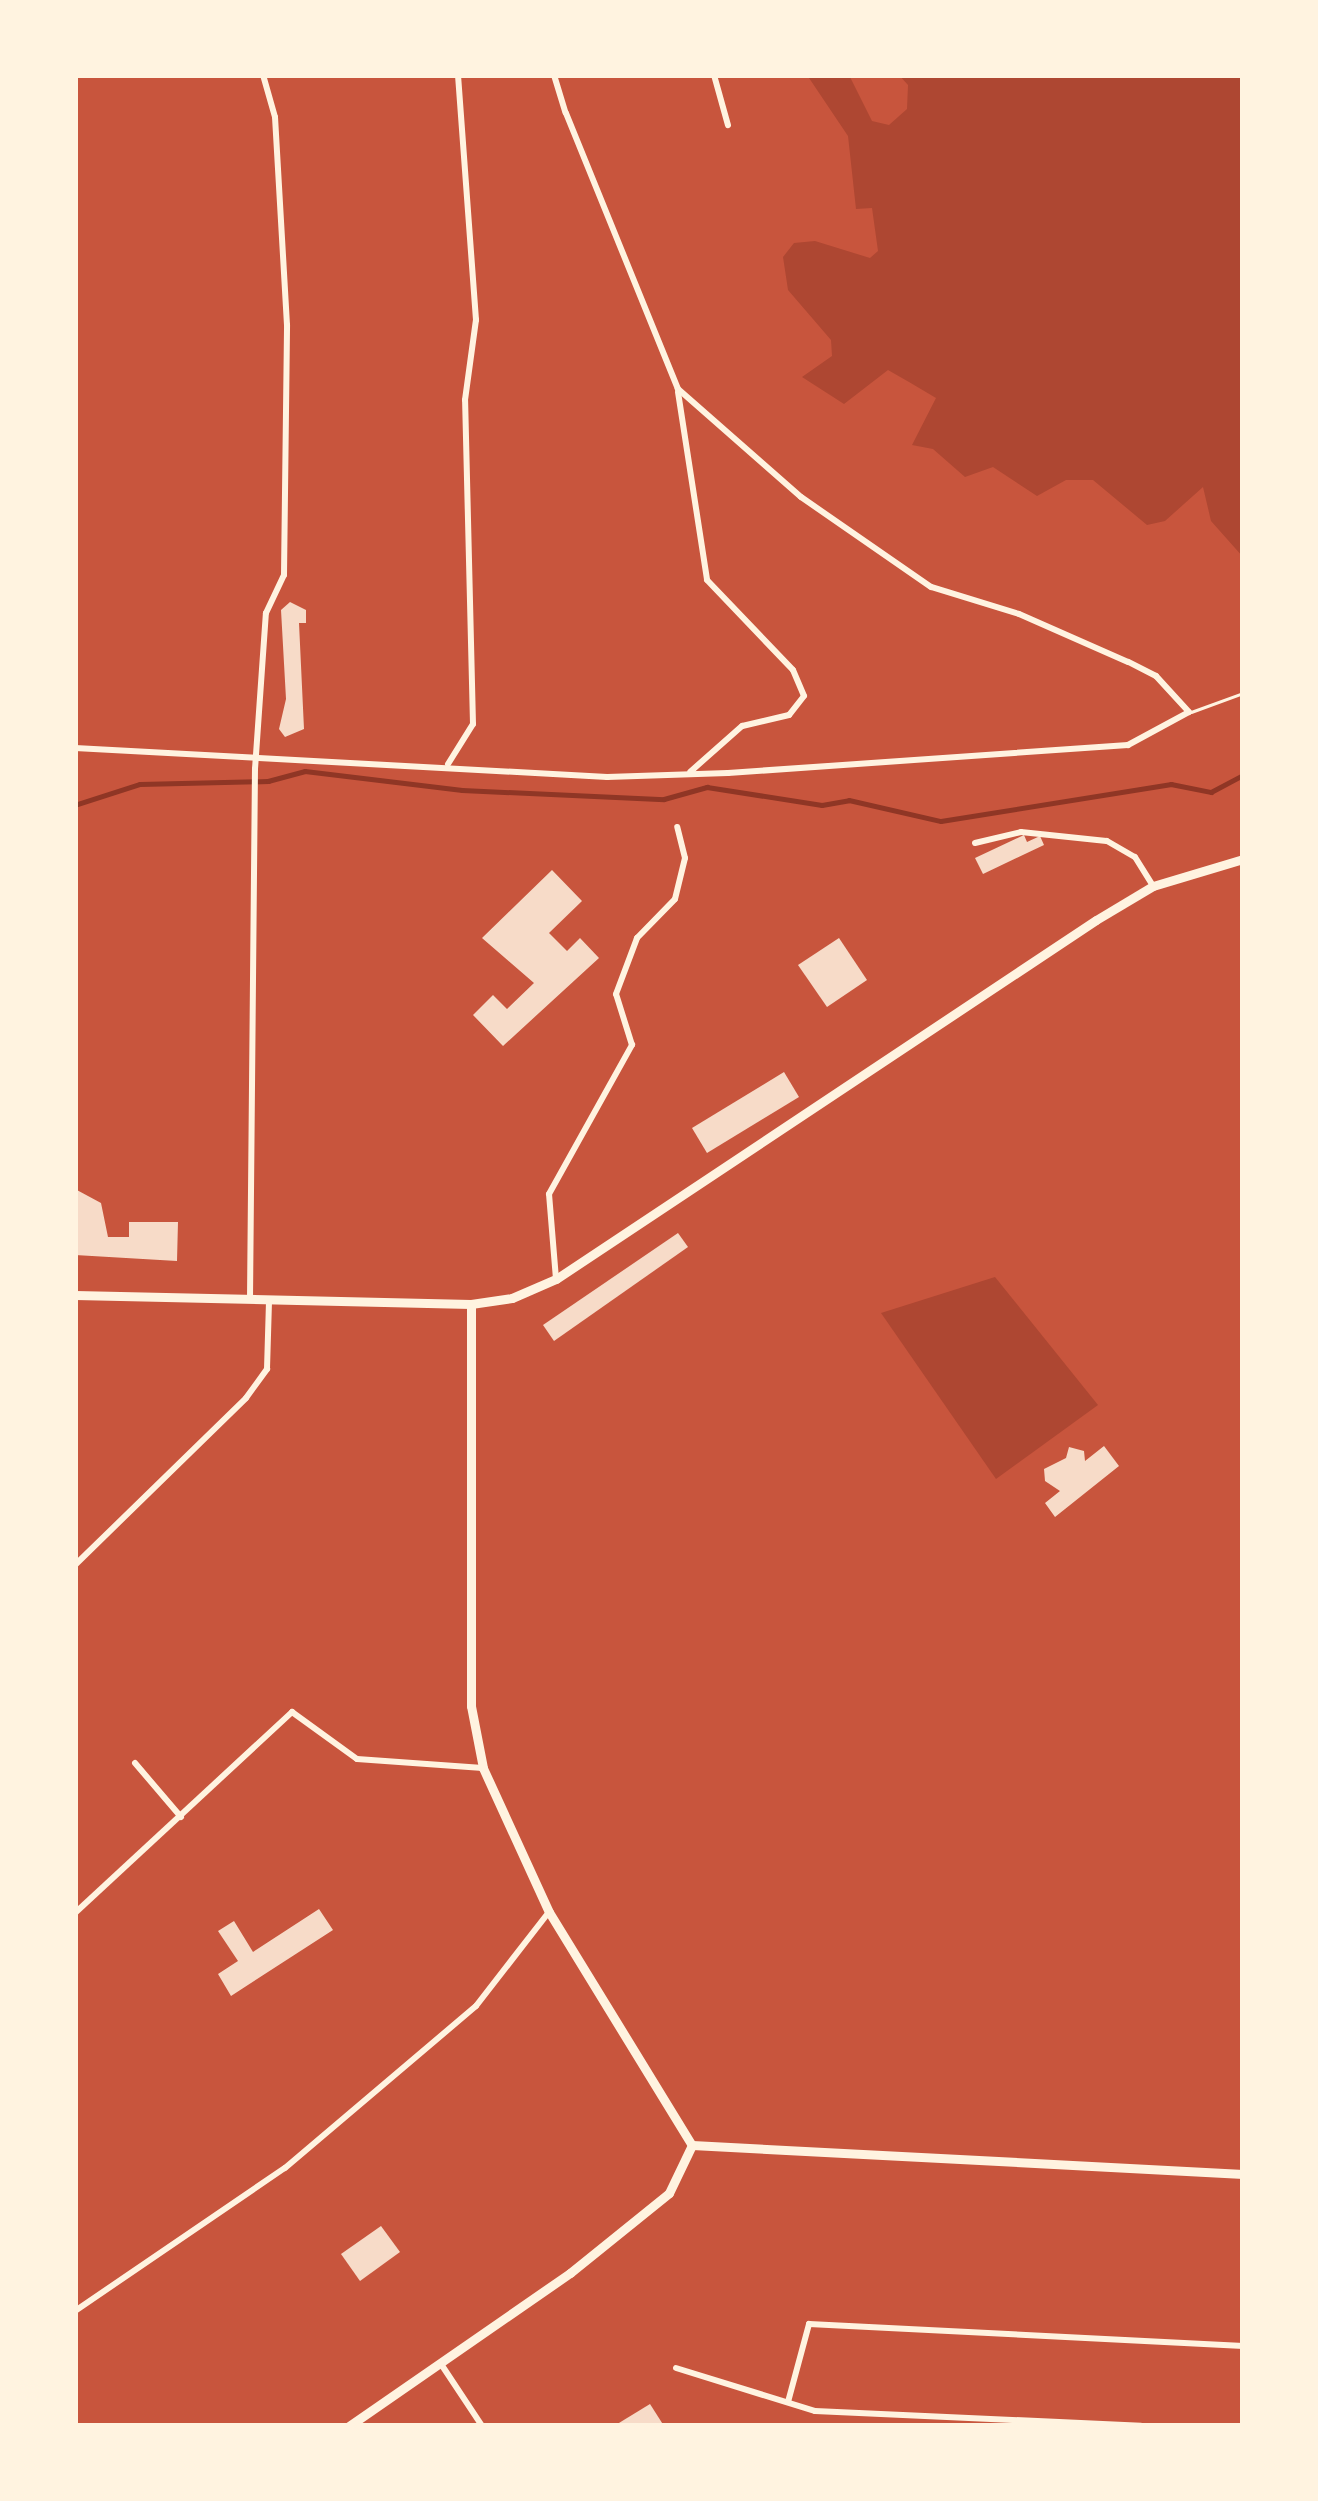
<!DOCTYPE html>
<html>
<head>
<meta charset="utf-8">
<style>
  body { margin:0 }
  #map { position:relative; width:1318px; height:2501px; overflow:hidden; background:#c8553d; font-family:"Source Sans 3",sans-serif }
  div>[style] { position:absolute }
  .green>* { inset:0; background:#ae4732 }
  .stream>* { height:4.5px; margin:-2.25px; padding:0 2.25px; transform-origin:2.25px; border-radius:2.25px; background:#8f3625 }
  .building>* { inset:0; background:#f7dbc8 }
  .service>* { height:3px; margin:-1.5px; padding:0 1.5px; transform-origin:1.5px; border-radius:1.5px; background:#fff3e0 }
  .minor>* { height:6px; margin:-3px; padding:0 3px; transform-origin:3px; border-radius:3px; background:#fff3e0 }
  .secondary>* { height:9px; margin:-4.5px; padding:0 4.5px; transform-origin:4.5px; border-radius:4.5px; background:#fff3e0 }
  span { translate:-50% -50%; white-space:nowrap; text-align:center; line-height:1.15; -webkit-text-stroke:9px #fff3e0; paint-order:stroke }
  .frame { position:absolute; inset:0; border:78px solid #fff3e0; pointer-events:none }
</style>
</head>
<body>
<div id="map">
  <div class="green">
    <div style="clip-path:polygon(807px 75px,849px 75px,872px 121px,889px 125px,907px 109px,908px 85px,899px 75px,1243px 75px,1243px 557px,1211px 521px,1203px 487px,1165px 521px,1147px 525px,1093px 480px,1066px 480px,1037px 496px,993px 467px,965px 477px,933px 449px,912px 445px,936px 398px,909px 382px,888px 370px,844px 404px,802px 377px,832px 356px,831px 340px,788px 290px,783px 257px,794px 243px,815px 241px,870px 258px,878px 251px,872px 208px,856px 209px,848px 136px)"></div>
    <div style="clip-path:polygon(995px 1277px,1098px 1405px,996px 1479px,881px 1313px)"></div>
  </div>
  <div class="stream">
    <div style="left:75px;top:805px;width:68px;rotate:-17.9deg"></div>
    <div style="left:140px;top:784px;width:128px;rotate:-1.3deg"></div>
    <div style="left:268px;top:781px;width:38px;rotate:-15deg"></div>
    <div style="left:305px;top:771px;width:158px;rotate:6.9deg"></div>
    <div style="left:462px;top:790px;width:202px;rotate:2.6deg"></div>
    <div style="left:664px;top:799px;width:45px;rotate:-15.6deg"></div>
    <div style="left:707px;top:787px;width:116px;rotate:8.9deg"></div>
    <div style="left:822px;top:805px;width:27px;rotate:-10deg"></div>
    <div style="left:849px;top:800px;width:94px;rotate:12.9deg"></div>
    <div style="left:941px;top:821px;width:233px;rotate:-9.1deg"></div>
    <div style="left:1171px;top:784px;width:41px;rotate:11.3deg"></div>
    <div style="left:1211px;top:792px;width:36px;rotate:-28deg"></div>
  </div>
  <div class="building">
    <div style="clip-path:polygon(290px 602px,306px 610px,306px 623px,299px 623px,304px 729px,285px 737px,279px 729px,286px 699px,281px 610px)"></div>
    <div style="clip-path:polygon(1024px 835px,1027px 842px,1040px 836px,1044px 845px,983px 874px,975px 858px)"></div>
    <div style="clip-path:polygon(552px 870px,582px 901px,549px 933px,567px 951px,580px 938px,599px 958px,503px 1046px,473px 1015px,493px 995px,507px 1009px,534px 983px,482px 938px)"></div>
    <div style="clip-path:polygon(839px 938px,867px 980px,827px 1007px,798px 965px)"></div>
    <div style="clip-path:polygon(784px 1072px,799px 1097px,707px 1153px,692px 1128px)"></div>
    <div style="clip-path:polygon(75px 1189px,101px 1203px,108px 1237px,129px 1237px,129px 1222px,178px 1222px,177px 1261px,75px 1255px)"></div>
    <div style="clip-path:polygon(678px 1233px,688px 1247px,554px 1341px,543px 1325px)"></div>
    <div style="clip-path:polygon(1104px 1446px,1119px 1466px,1055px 1517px,1045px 1503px,1060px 1491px,1045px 1481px,1044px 1469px,1066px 1458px,1069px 1447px,1084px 1451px,1085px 1461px)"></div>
    <div style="clip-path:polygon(319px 1909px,333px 1930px,231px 1996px,218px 1974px,238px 1961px,218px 1931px,234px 1921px,253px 1952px)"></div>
    <div style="clip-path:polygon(381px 2226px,400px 2252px,360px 2281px,341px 2254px)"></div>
    <div style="clip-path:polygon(650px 2404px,664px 2426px,614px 2426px)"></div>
  </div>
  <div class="service">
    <div style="left:1191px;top:712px;width:55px;rotate:-20.1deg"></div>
  </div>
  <div class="minor">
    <div style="left:554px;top:75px;width:39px;rotate:73deg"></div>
    <div style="left:714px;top:75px;width:52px;rotate:74.4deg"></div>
    <div style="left:678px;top:392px;width:190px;rotate:81.2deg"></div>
    <div style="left:707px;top:580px;width:124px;rotate:46.3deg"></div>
    <div style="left:793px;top:670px;width:28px;rotate:67deg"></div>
    <div style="left:804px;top:696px;width:24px;rotate:128deg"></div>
    <div style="left:789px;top:715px;width:48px;rotate:166.8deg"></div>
    <div style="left:742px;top:726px;width:69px;rotate:138.5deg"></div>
    <div style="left:75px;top:748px;width:533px;rotate:3.12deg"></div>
    <div style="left:607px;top:777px;width:121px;rotate:-1.9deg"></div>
    <div style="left:728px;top:773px;width:401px;rotate:-4deg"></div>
    <div style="left:1128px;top:745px;width:69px;rotate:-28.4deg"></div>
    <div style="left:1189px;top:712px;width:49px;rotate:-132.5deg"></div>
    <div style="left:1156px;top:676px;width:31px;rotate:-153deg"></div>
    <div style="left:1128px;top:662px;width:119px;rotate:-156.2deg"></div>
    <div style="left:1019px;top:614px;width:92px;rotate:-162.9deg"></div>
    <div style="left:931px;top:587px;width:158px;rotate:-145.3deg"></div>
    <div style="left:801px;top:497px;width:164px;rotate:-138.7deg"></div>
    <div style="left:678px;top:389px;width:298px;rotate:-112.1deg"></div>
    <div style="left:448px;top:764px;width:47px;rotate:-58deg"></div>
    <div style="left:473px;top:724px;width:324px;rotate:-91.4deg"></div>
    <div style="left:465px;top:400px;width:81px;rotate:-82.2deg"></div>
    <div style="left:476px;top:320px;width:246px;rotate:-94.2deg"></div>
    <div style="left:975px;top:843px;width:47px;rotate:-13.4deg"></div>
    <div style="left:1021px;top:832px;width:86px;rotate:6deg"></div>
    <div style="left:1107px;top:841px;width:32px;rotate:30deg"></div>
    <div style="left:1135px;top:857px;width:34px;rotate:58deg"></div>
    <div style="left:556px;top:1279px;width:85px;rotate:-94.7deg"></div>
    <div style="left:549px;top:1194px;width:171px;rotate:-60.9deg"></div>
    <div style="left:632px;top:1045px;width:53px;rotate:-107.4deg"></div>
    <div style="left:616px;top:994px;width:60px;rotate:-69.4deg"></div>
    <div style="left:637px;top:938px;width:54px;rotate:-45.7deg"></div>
    <div style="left:675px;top:899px;width:42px;rotate:-76.3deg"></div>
    <div style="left:685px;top:858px;width:32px;rotate:-104deg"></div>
    <div style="left:250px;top:1298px;width:529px;rotate:-89.46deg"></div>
    <div style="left:255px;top:769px;width:156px;rotate:-86deg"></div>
    <div style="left:266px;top:613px;width:42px;rotate:-64.7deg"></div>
    <div style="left:284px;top:575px;width:250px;rotate:-89.3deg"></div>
    <div style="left:287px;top:325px;width:208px;rotate:-93.3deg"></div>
    <div style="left:275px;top:117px;width:44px;rotate:-105.9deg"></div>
    <div style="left:75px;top:1565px;width:239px;rotate:-44.3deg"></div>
    <div style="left:246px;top:1398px;width:36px;rotate:-54deg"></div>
    <div style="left:267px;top:1369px;width:68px;rotate:-88.3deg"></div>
    <div style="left:135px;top:1763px;width:71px;rotate:49.6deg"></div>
    <div style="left:75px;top:1913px;width:296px;rotate:-42.8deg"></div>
    <div style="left:292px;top:1712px;width:80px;rotate:35.9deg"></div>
    <div style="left:357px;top:1759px;width:126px;rotate:4.1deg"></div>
    <div style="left:75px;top:2311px;width:254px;rotate:-34.3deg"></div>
    <div style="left:285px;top:2168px;width:250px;rotate:-40.3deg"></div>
    <div style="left:476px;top:2006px;width:119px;rotate:-52.2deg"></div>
    <div style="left:441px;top:2364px;width:74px;rotate:56.5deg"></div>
    <div style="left:676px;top:2368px;width:145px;rotate:17.2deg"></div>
    <div style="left:815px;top:2411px;width:326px;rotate:2.6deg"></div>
    <div style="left:788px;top:2402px;width:81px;rotate:-74.9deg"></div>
    <div style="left:809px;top:2324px;width:435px;rotate:2.9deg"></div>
  </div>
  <div class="secondary">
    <div style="left:75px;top:1295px;width:396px;rotate:1.3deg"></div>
    <div style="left:471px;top:1304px;width:41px;rotate:-8.3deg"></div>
    <div style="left:512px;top:1298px;width:48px;rotate:-23.4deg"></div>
    <div style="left:556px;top:1279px;width:648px;rotate:-33.62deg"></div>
    <div style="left:1096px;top:920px;width:66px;rotate:-30.8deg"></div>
    <div style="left:1153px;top:886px;width:94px;rotate:-16.7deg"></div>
    <div style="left:471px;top:1304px;width:402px;rotate:90deg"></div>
    <div style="left:471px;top:1706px;width:63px;rotate:79deg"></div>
    <div style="left:483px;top:1768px;width:158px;rotate:65.4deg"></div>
    <div style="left:549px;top:1912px;width:273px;rotate:58.5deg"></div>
    <div style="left:692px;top:2145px;width:552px;rotate:3.01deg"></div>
    <div style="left:349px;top:2426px;width:269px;rotate:-34.7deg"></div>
    <div style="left:570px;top:2273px;width:127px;rotate:-38.9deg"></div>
    <div style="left:669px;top:2193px;width:53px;rotate:-64.4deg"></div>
  </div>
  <div class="frame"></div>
</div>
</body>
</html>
